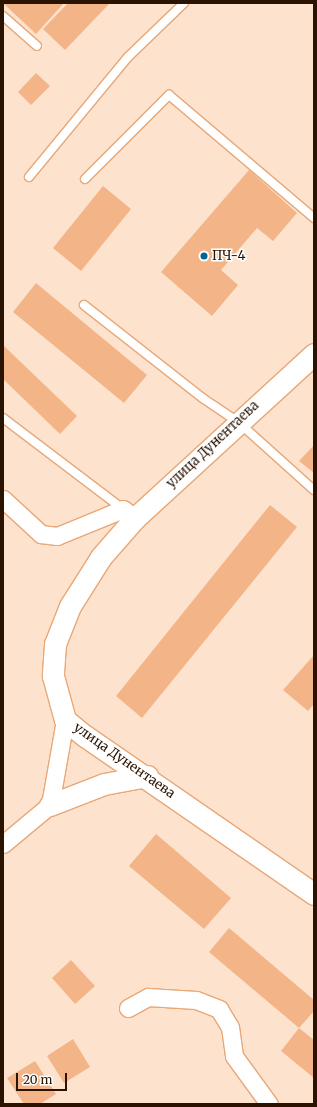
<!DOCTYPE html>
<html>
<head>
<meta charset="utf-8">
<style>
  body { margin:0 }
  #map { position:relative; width:317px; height:1107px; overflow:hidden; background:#fde2ce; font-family:Merriweather,serif }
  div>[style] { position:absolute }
  .building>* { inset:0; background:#f3b587 }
  .roads { filter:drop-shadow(1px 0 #e8a776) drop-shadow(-1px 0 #e8a776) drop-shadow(0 1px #e8a776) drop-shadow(0 -1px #e8a776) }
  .service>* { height:8px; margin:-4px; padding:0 4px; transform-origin:4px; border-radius:4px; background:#fff }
  .minor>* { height:17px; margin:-8.5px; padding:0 8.5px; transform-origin:8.5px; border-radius:8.5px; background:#fff }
  .tertiary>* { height:21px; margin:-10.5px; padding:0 10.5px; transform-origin:10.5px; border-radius:10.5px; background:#fff }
  .dots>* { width:11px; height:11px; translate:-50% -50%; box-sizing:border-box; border:2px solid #fff; border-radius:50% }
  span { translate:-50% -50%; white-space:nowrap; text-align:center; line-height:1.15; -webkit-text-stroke:3px #fff; paint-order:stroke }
  .poi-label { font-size:13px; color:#2b1301 }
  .left { translate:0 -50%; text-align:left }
  .street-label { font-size:13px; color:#2b1301 }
  .frame { position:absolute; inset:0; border:4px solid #2b1301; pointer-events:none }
  .scale { position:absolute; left:16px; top:1073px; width:51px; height:18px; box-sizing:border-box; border:2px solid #2b1301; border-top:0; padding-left:5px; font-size:12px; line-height:14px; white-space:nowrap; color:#2b1301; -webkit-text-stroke:3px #fff; paint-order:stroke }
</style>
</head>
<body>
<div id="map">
  <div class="building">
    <div style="clip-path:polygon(3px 3px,64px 3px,36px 34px)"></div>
    <div style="clip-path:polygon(68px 3px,110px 3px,65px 50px,43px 29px)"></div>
    <div style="clip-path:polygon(36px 73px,50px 86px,31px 105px,18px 92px)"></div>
    <div style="clip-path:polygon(249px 170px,297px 213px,273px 241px,257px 228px,221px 270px,238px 285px,212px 316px,161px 272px)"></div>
    <div style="clip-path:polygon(103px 186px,131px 209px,81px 271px,53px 248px)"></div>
    <div style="clip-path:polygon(36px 283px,147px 375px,124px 403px,13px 312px)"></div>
    <div style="clip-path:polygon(3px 345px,77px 416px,60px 434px,3px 379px)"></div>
    <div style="clip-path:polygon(314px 445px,314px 473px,299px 461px)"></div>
    <div style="clip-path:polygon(270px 505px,297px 527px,142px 718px,116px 696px)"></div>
    <div style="clip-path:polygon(314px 655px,314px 704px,308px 711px,283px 690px)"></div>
    <div style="clip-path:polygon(156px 834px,231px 898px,204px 929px,129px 866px)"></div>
    <div style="clip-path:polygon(229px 928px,314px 1000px,314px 1011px,299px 1028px,209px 952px)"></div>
    <div style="clip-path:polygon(71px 960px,95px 986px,75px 1004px,52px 978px)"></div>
    <div style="clip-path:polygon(299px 1028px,314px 1040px,314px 1078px,281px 1051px)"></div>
    <div style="clip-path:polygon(73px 1039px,90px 1067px,64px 1083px,47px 1056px)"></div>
    <div style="clip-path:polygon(35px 1061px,56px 1094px,40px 1104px,24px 1104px,7px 1078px)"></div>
  </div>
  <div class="roads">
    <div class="service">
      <div style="left:3px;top:16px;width:45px;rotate:41.4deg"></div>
      <div style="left:29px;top:177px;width:156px;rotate:-50.5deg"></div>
      <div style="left:128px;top:57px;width:78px;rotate:-44deg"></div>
      <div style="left:85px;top:179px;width:119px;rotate:-45deg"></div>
      <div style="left:169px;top:95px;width:190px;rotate:40.3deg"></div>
      <div style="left:84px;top:305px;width:152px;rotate:38.1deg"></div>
      <div style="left:204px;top:399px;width:40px;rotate:34deg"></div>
      <div style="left:237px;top:421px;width:103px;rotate:41.9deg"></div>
      <div style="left:3px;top:418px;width:151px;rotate:37.2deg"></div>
    </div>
    <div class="minor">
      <div style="left:3px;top:499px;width:52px;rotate:42.6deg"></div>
      <div style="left:41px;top:534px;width:16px;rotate:7deg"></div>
      <div style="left:57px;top:536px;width:71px;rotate:-22.2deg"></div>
      <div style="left:123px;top:509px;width:15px;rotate:37deg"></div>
      <div style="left:3px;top:844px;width:61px;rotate:-39.7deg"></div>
      <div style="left:50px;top:805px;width:86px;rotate:-80deg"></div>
      <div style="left:128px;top:1008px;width:23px;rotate:-29deg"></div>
      <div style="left:148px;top:997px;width:48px;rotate:3.6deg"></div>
      <div style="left:196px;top:1000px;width:25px;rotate:21deg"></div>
      <div style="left:219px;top:1009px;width:21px;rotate:59deg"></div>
      <div style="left:230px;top:1027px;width:29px;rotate:82deg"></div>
      <div style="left:234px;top:1056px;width:59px;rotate:53.9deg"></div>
    </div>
    <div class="tertiary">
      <div style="left:314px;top:354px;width:243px;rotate:137.5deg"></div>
      <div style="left:135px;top:518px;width:52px;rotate:131.1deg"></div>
      <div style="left:101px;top:557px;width:58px;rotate:122.3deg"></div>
      <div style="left:70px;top:606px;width:41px;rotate:111.5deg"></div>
      <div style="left:55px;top:644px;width:32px;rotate:94deg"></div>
      <div style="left:53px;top:676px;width:46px;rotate:74.7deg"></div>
      <div style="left:65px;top:720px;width:26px;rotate:39deg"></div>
      <div style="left:85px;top:736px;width:278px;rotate:34.6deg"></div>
      <div style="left:50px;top:805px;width:58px;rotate:-21.3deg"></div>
      <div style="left:104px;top:784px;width:44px;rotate:-10.5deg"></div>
    </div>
  </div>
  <div class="dots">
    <div style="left:204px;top:256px;background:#006694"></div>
  </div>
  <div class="poi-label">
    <span class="left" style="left:212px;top:256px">ПЧ-4</span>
  </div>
  <div class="street-label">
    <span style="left:213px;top:445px;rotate:-43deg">улица Дунентаева</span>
    <span style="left:124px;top:761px;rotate:35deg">улица Дунентаева</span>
  </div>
  <div class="frame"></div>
  <div class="scale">20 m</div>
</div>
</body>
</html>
